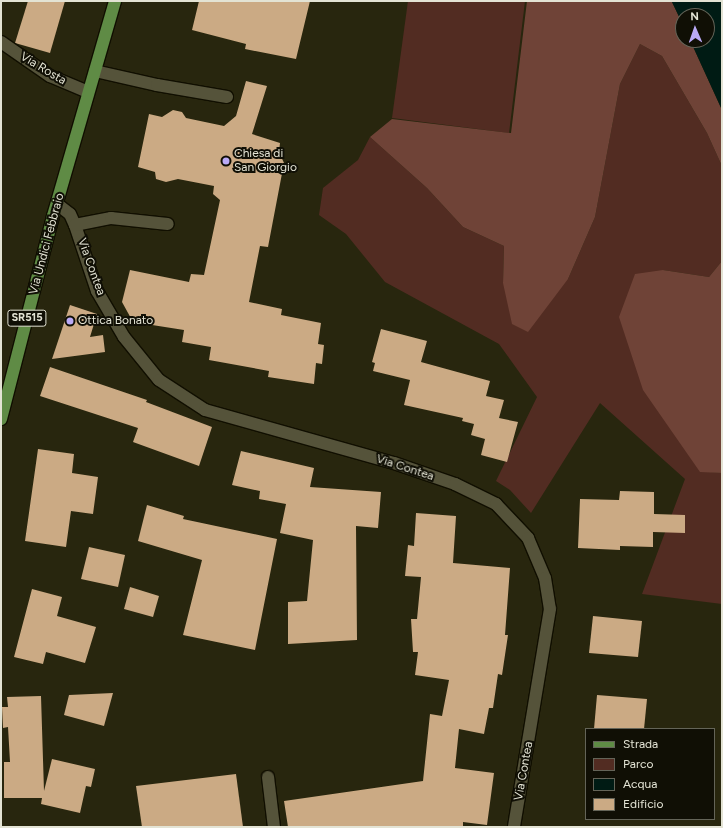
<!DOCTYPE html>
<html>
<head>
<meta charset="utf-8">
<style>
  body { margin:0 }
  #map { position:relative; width:723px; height:828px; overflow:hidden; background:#28260e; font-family:Figtree,sans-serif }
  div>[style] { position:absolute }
  .green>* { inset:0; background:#522c22 }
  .forest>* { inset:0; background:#6f4337 }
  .water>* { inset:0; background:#001b14 }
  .building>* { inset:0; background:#cbaa84 }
  .roads { filter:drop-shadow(1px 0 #110f00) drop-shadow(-1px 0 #110f00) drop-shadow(0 1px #110f00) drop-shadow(0 -1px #110f00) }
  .minor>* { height:12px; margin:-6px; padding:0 6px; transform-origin:6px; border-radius:6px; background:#55533a }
  .major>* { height:12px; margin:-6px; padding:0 6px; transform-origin:6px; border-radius:6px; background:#5f8b45 }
  .dots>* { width:11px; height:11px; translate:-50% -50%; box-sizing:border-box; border:2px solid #100f05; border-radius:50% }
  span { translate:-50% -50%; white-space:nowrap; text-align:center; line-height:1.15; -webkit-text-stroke:4px #100f05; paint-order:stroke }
  .shield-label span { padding:1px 3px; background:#100f05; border:1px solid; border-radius:3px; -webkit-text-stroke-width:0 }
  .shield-label { font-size:11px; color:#e3e3d4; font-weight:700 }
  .street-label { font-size:12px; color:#e3e3d4 }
  .poi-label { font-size:12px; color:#e3e3d4 }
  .left { translate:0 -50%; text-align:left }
  .frame { position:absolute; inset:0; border:2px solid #e3e3d4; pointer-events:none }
  .legend { position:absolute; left:585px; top:728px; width:130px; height:92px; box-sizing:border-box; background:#100f05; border:1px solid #646458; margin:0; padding:5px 7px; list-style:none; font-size:12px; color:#e3e3d4 }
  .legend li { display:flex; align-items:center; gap:8px; height:20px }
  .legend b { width:20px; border:1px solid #646458 }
  .north { position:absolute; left:675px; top:8px; width:40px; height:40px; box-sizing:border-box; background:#100f05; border:1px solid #646458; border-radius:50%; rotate:358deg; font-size:11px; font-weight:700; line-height:16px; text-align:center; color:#e3e3d4 }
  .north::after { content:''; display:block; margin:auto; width:14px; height:18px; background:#baaaf6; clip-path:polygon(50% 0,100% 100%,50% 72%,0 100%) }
</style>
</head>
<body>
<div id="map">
  <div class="green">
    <div style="clip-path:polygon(408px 1px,525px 1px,509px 133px,392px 118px)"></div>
    <div style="clip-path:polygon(640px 44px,662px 56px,707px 133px,722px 166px,722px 261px,709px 277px,663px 270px,700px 471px,722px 473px,722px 604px,642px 594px,685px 479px,600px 403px,531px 513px,510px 490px,496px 481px,537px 397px,499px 344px,385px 282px,346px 234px,319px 215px,323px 188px,358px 160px,370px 137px,427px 188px,463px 227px,504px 246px,503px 283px,568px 279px,595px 217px,620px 84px)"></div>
  </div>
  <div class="forest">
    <div style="clip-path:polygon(527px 1px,672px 2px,683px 25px,683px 40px,690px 40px,722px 110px,722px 166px,707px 133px,662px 56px,640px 44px,620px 84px,595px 217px,568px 279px,528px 332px,512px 324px,503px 283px,504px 246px,463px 227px,427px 188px,370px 137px,392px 119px,511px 133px)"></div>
    <div style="clip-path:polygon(722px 261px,722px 473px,700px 472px,643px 390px,619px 317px,635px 274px,663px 270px,709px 277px)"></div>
  </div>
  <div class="water">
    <div style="clip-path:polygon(635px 1px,722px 1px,722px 110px,690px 40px,707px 40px,707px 16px,683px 16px,683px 25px,672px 2px)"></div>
  </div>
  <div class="building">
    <div style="clip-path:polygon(28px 1px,65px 1px,50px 53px,15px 43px)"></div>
    <div style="clip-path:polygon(199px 1px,310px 1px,296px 59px,245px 49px,246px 44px,192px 30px)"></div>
    <div style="clip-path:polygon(246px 81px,267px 86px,252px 134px,280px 143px,279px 152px,284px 163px,268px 247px,260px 246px,249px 302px,282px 309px,281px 315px,321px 323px,318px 344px,324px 345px,322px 364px,316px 363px,314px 384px,268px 377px,269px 371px,209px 360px,211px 347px,182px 342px,184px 330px,133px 322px,122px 302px,130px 270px,189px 282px,191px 274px,204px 275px,220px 200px,213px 194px,214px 186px,178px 179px,166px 182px,156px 179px,155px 172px,138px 167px,149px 114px,162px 117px,173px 110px,182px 112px,186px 118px,224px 126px,236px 116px)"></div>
    <div style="clip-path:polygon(70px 305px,97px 314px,90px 337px,103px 335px,105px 352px,52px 359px)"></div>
    <div style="clip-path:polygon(381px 329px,427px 341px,421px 362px,490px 381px,486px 396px,504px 400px,499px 418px,518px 422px,507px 462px,481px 455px,485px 439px,471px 435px,474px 424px,462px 421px,463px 418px,404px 405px,410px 380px,373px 371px,375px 363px,372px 362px)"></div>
    <div style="clip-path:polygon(50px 367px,147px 400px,146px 402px,212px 427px,199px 466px,133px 442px,138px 428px,40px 396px)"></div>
    <div style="clip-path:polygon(38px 449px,74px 454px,72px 473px,98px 477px,93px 514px,71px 511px,66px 547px,25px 541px)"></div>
    <div style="clip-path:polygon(241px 451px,314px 468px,310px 487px,381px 492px,378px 528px,356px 526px,357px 640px,288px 644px,288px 602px,307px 601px,313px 540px,280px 533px,286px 504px,259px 499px,260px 491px,232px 485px)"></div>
    <div style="clip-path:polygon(620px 491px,654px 492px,654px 514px,685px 515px,685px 533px,653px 532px,653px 547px,620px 546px,620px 550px,578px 548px,580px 499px,619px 500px)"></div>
    <div style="clip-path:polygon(147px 505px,184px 516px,183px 519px,277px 539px,255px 650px,183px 635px,202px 560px,138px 541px)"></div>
    <div style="clip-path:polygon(416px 513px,456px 516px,453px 563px,510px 568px,505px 635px,508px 635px,502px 675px,498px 674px,493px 708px,489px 708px,484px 734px,459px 729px,455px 768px,494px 773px,487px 825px,463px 822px,463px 827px,288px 827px,284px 801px,423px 781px,430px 714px,442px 716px,449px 680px,415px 675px,418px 652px,413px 652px,411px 619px,417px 619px,421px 577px,405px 576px,408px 545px,414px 546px)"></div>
    <div style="clip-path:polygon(89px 547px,125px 555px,118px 587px,81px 579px)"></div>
    <div style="clip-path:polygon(130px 587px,159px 596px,153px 617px,124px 609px)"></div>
    <div style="clip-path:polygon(32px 589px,62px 597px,57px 616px,96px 627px,85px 663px,46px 652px,43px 664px,14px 657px)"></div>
    <div style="clip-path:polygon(593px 616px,642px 621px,638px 657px,589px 653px)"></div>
    <div style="clip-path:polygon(113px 693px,104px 726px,64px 715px,69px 695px)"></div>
    <div style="clip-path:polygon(597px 695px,647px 699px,644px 729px,594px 729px)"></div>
    <div style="clip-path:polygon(41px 696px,44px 791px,52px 759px,95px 769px,91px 787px,86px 786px,80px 813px,41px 804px,42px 798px,4px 798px,4px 762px,10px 762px,8px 727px,3px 728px,2px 707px,8px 707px,7px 697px)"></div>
    <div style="clip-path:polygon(236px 774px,243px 827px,142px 827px,136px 786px)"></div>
  </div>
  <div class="roads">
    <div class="minor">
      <div style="left:1px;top:42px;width:60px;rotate:34.8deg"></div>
      <div style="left:50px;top:76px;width:41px;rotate:22.8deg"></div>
      <div style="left:95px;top:71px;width:64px;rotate:12.7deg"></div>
      <div style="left:157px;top:85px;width:71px;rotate:9.7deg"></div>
      <div style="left:57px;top:204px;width:16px;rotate:38deg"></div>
      <div style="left:70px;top:214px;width:12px;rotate:66deg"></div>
      <div style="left:75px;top:225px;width:70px;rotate:71.6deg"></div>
      <div style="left:97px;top:291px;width:53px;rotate:59.6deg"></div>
      <div style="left:124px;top:337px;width:55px;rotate:50.9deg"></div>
      <div style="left:159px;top:380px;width:55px;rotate:33.1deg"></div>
      <div style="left:205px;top:410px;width:196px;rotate:15.7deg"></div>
      <div style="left:394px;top:463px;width:65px;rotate:19deg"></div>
      <div style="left:455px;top:484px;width:46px;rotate:26deg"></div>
      <div style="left:496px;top:504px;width:47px;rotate:46.7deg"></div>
      <div style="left:528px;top:538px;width:43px;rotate:67deg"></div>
      <div style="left:545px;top:578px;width:31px;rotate:81deg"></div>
      <div style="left:550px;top:609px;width:221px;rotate:99.4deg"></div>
      <div style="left:75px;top:225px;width:37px;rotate:-11deg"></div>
      <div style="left:111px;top:218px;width:57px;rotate:6deg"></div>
      <div style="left:268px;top:777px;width:50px;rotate:83.2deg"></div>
    </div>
    <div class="major">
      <div style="left:1px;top:419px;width:210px;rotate:-75.6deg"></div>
      <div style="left:53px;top:216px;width:224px;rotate:-73.9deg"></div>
    </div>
  </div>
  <div class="dots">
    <div style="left:226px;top:161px;background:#baaaf6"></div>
    <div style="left:70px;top:321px;background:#baaaf6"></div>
  </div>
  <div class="shield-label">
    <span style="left:27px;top:318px">SR515</span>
  </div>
  <div class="street-label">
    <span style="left:43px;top:69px;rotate:31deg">Via Rosta</span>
    <span style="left:47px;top:244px;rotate:-75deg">Via Undici Febbraio</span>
    <span style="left:91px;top:267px;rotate:70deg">Via Contea</span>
    <span style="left:405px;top:468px;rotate:18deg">Via Contea</span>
    <span style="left:524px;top:771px;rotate:-80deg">Via Contea</span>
  </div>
  <div class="poi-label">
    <span class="left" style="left:234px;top:161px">Chiesa di<br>San Giorgio</span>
    <span class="left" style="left:78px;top:321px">Ottica Bonato</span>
  </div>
  <div class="frame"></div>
  <ul class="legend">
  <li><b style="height:5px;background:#5f8b45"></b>Strada</li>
  <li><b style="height:11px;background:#522c22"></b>Parco</li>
  <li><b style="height:11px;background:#001b14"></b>Acqua</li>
  <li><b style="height:11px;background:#cbaa84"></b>Edificio</li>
  </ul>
  <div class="north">N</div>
</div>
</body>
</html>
